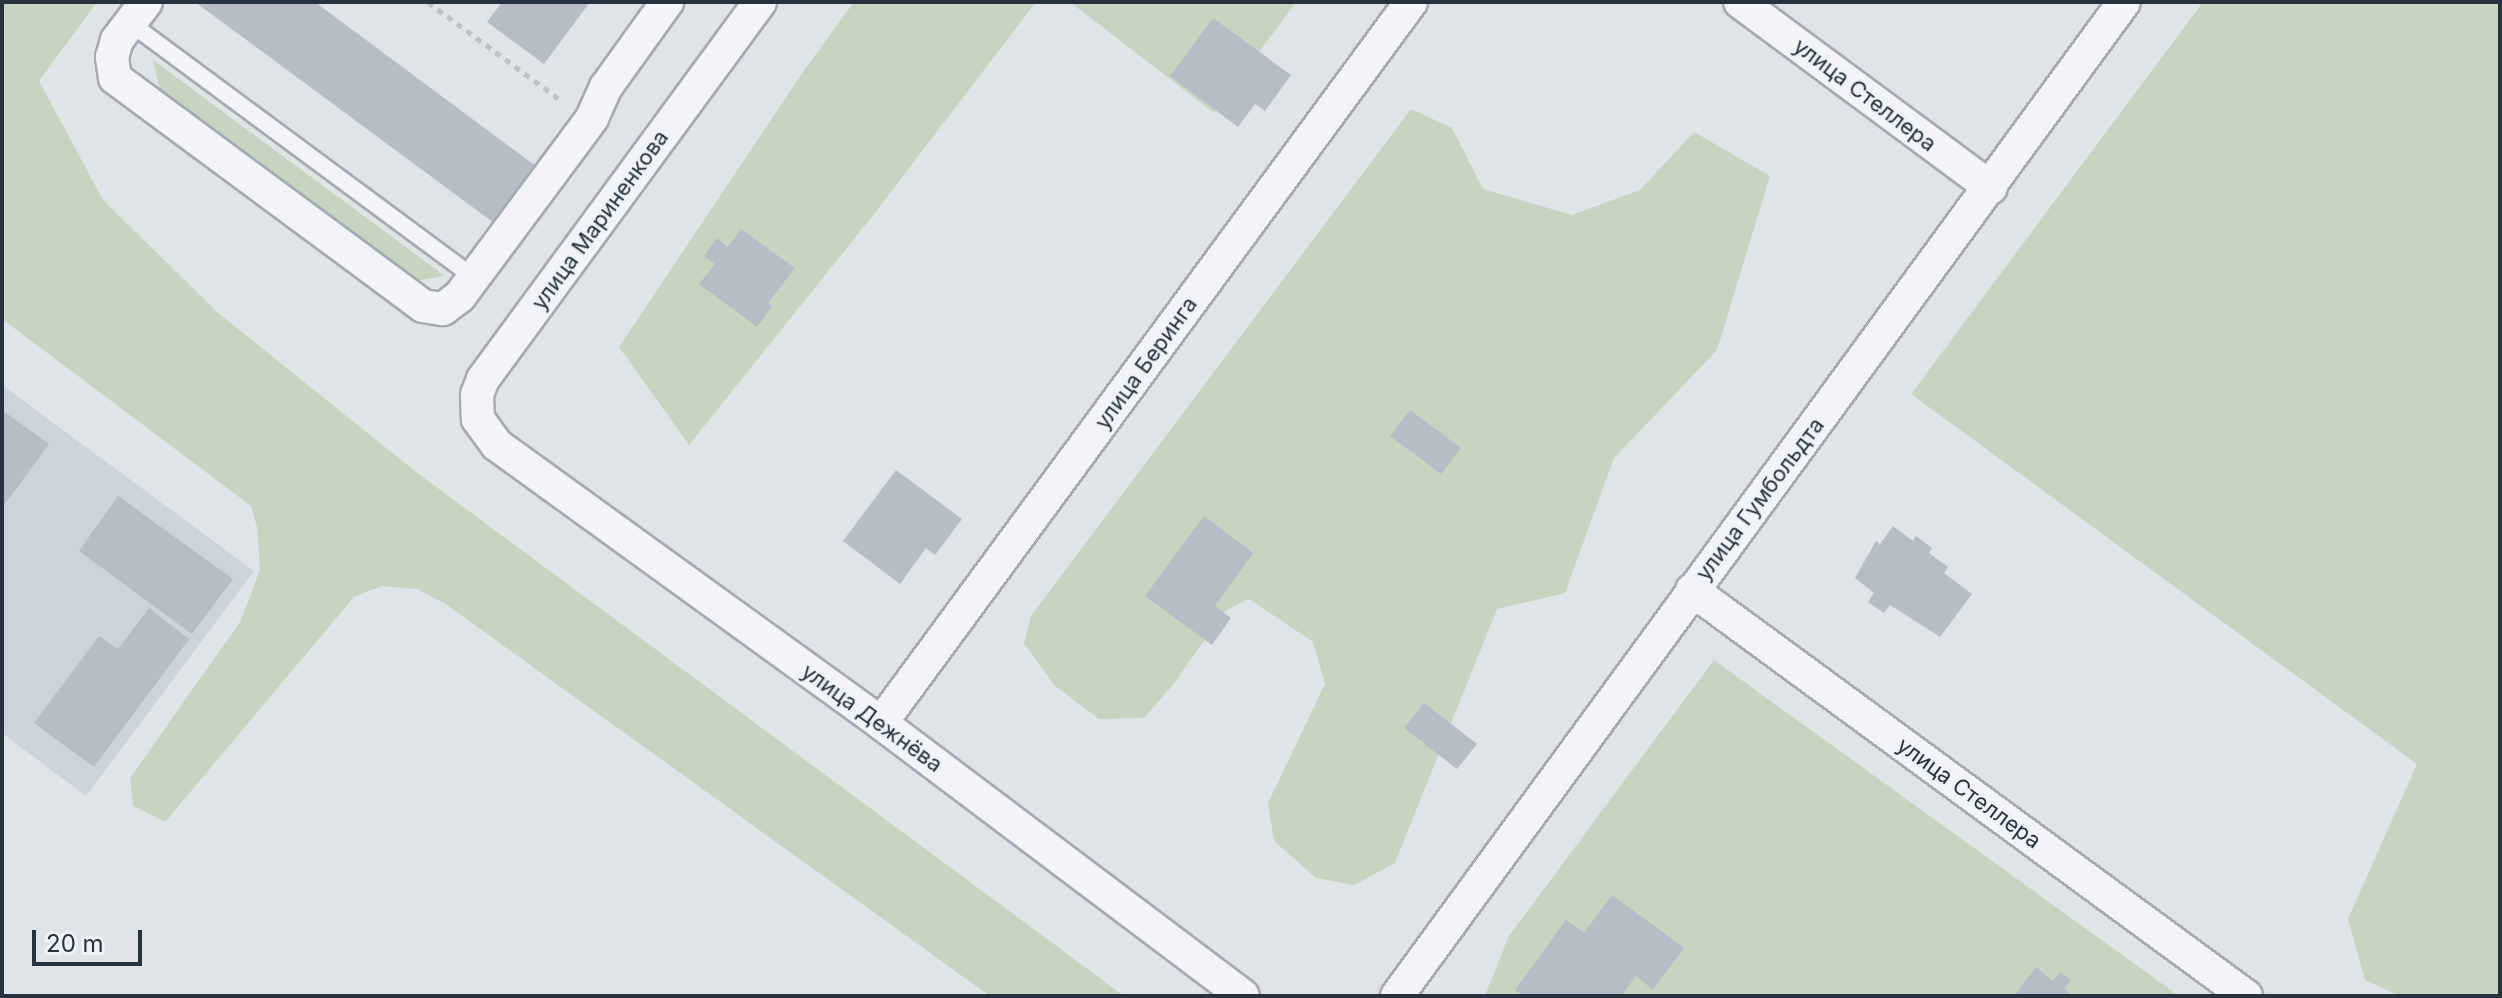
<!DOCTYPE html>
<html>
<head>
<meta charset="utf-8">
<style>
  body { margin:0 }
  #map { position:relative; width:2502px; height:998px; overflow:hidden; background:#dfe4e9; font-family:Inter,sans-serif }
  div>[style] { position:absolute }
  .built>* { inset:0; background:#cdd3db }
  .green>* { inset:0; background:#c6d4c0 }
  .building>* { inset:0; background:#b6bdc6 }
  .path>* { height:5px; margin-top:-2.5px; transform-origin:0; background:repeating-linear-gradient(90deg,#bdc2c8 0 6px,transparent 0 12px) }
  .roads { filter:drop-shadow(2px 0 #a4abb3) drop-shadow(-2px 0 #a4abb3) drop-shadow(0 2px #a4abb3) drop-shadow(0 -2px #a4abb3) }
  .lane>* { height:16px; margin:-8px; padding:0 8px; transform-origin:8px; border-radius:8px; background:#f2f4f7 }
  .street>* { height:32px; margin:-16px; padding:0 16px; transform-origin:16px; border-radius:16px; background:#f2f4f7 }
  span { translate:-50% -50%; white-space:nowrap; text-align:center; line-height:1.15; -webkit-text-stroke:6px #eff3f7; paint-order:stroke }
  .street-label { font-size:22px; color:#273241 }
  .frame { position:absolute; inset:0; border:4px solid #273241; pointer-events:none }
  .scale { position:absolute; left:32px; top:930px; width:110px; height:36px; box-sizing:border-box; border:4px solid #273241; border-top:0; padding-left:10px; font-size:24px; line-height:28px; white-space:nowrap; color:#273241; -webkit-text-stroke:6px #eff3f7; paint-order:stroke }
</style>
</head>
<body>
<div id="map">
  <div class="built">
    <div style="clip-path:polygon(2px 385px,254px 571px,86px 796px,2px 733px)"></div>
  </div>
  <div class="green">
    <div style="clip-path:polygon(2px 2px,97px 2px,39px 81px,103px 200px,217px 312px,416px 472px,1124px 996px,990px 996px,444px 603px,417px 589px,382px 586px,354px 597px,165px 822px,133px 806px,130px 778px,240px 622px,260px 570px,257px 527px,251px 506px,2px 319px)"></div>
    <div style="clip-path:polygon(854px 2px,1036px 2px,874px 214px,689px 445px,619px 347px,805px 69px)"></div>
    <div style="clip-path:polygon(1070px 2px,1296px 2px,1214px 113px)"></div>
    <div style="clip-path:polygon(2203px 2px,2500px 2px,2500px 996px,2400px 996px,2365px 980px,2348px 919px,2417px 764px,1911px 394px)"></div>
    <div style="clip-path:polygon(153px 60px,445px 276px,410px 282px,162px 98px)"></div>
    <div style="clip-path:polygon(1411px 109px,1452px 128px,1483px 189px,1572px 215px,1640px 190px,1694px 132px,1770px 176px,1717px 350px,1614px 458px,1565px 593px,1497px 609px,1395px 863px,1354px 885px,1316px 878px,1274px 841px,1268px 803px,1325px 684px,1313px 642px,1249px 599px,1225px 611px,1173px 685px,1144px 718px,1099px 719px,1055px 686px,1024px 643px,1031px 616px)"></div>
    <div style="clip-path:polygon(1714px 660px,2179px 996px,1485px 996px,1509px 936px)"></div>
  </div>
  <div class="building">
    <div style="clip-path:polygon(195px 2px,315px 2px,537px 167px,494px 223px)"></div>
    <div style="clip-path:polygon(502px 2px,590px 2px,544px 64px,487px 22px)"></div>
    <div style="clip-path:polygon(1213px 18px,1291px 75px,1265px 111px,1255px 104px,1238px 127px,1170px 76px)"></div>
    <div style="clip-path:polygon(741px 229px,795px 268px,768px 303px,772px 306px,757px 327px,699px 284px,715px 264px,704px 256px,717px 238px,728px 247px)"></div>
    <div style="clip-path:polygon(2px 410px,49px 444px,5px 504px,2px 502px)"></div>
    <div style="clip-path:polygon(1410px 410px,1461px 448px,1441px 474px,1390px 436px)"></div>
    <div style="clip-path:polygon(896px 470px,962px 519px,935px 555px,926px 548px,900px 584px,843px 541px)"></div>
    <div style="clip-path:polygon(118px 496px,233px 579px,192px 634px,79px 551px)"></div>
    <div style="clip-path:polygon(1204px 516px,1253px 553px,1215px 606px,1231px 618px,1212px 645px,1145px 596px)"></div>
    <div style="clip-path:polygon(1893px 526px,1913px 541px,1916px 536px,1932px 548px,1929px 553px,1948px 567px,1944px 573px,1972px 594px,1940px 637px,1890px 605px,1884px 613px,1868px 602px,1874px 593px,1855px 578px,1876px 541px,1880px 544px)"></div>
    <div style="clip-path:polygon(149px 608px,189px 639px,94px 767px,34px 723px,99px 636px,118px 649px)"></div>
    <div style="clip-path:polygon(1424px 703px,1477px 744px,1457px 769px,1404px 728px)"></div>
    <div style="clip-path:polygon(1612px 895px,1684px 948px,1653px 990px,1636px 976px,1621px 996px,1523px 996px,1515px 990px,1566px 920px,1584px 933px)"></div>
    <div style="clip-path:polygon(2036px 967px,2053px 981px,2060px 972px,2071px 980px,2064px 989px,2074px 996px,2014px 996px)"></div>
  </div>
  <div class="path">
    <div style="left:428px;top:2px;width:167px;rotate:36.5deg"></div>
  </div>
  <div class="roads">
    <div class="lane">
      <div style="left:130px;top:23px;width:428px;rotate:36.5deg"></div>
    </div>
    <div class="street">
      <div style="left:146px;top:2px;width:48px;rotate:127.3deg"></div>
      <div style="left:117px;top:40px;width:18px;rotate:106deg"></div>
      <div style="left:112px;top:57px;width:21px;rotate:82deg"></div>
      <div style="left:115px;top:78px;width:383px;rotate:36.5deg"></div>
      <div style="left:423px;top:306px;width:20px;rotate:9deg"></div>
      <div style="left:443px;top:309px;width:21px;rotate:-37deg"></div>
      <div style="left:460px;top:296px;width:222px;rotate:-53.4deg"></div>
      <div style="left:592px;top:118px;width:34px;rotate:-66deg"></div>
      <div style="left:606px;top:87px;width:105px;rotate:-54.3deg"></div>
      <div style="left:760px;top:2px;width:468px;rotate:126.3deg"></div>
      <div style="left:483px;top:379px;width:17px;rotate:111deg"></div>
      <div style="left:477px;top:395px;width:24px;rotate:88deg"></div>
      <div style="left:478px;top:419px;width:32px;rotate:54deg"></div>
      <div style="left:497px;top:445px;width:474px;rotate:35.9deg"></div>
      <div style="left:881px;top:723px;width:453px;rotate:37deg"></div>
      <div style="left:1740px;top:2px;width:312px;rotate:36.5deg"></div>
      <div style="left:1692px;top:590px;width:687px;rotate:36.24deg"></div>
      <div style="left:881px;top:723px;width:895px;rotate:-53.68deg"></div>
      <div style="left:1397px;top:996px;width:1231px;rotate:-53.82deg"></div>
    </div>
  </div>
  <div class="street-label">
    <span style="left:1865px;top:95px;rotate:37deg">улица Стеллера</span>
    <span style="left:600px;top:220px;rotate:-54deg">улица Мариненкова</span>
    <span style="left:1146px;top:363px;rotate:-54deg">улица Беринга</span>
    <span style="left:1760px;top:499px;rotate:-53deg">улица Гумбольдта</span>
    <span style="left:872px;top:718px;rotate:36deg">улица Дежнёва</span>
    <span style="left:1969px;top:793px;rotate:36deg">улица Стеллера</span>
  </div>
  <div class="frame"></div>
  <div class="scale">20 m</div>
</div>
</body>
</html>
